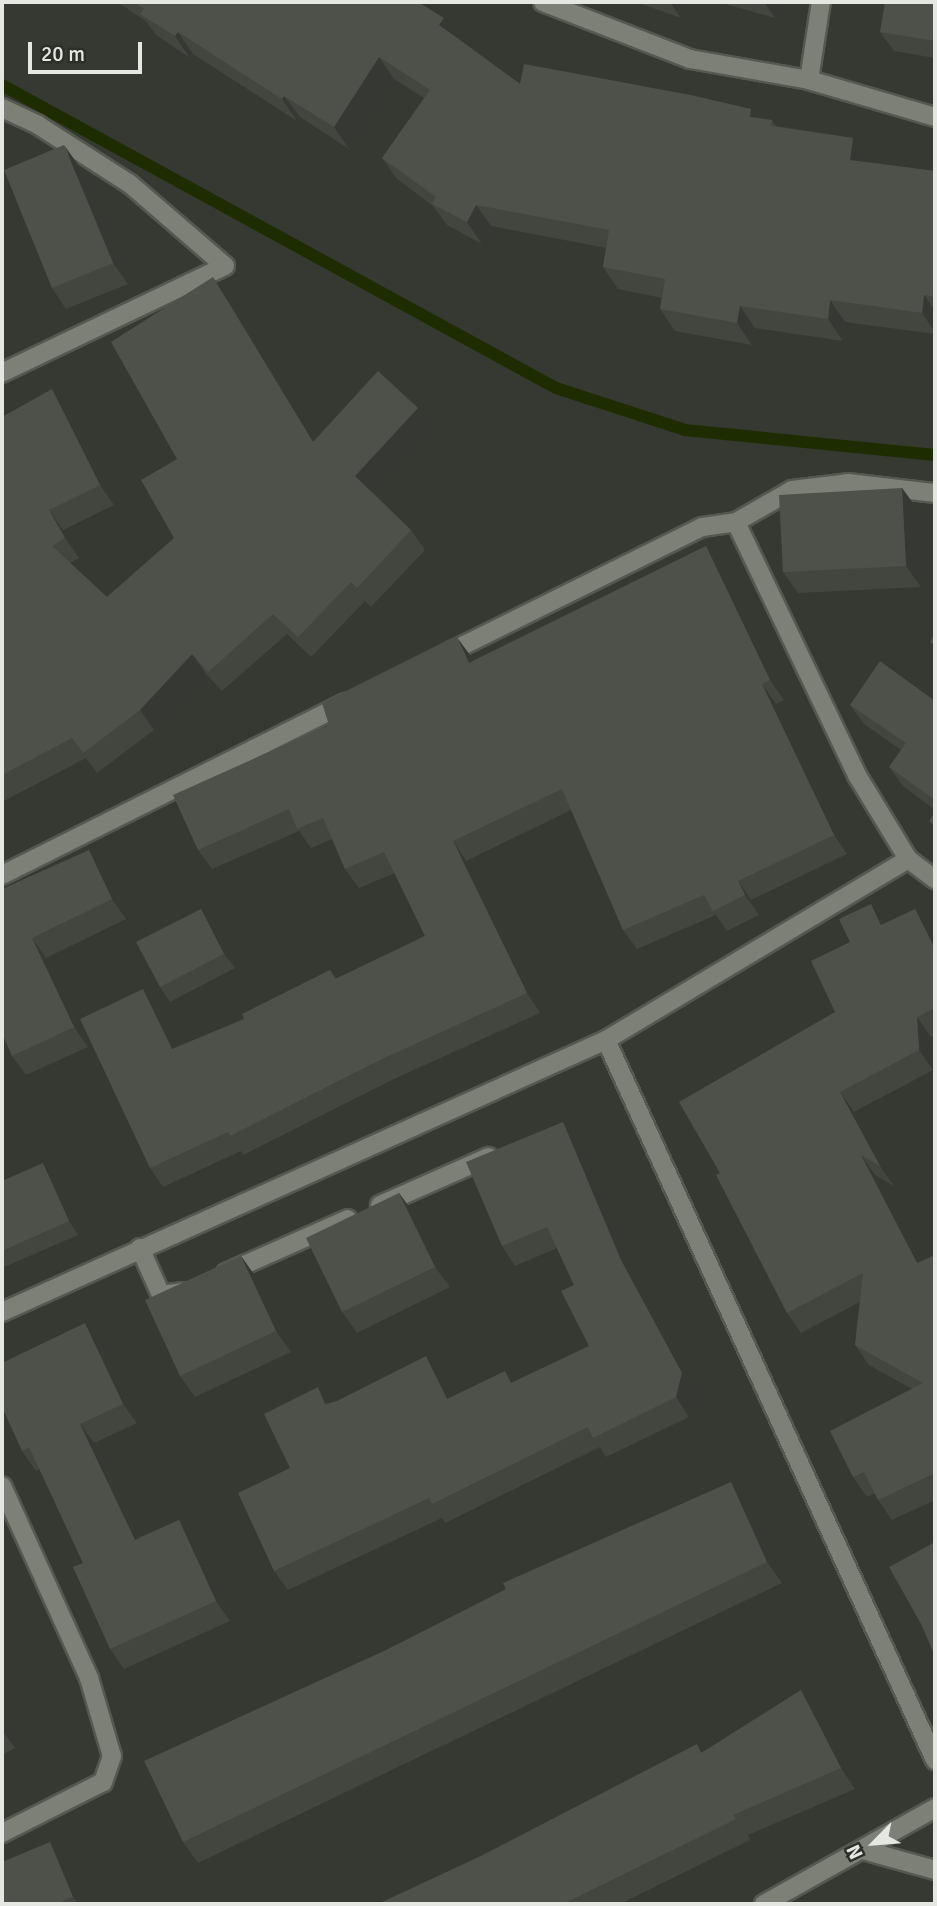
<!DOCTYPE html>
<html>
<head>
<meta charset="utf-8">
<style>
  body { margin:0 }
  #map { position:relative; width:937px; height:1906px; overflow:hidden; background:#353931; font-family:Signika,sans-serif }
  div>[style] { position:absolute }
  .stream>* { height:12px; margin:-6px; padding:0 6px; transform-origin:6px; border-radius:6px; background:#1e2d01 }
  .roads { filter:drop-shadow(2px 0 #555851) drop-shadow(-2px 0 #555851) drop-shadow(0 2px #555851) drop-shadow(0 -2px #555851) }
  .minor>* { height:18px; margin:-9px; padding:0 9px; transform-origin:9px; border-radius:9px; background:#7c8077 }
  .wall>* { inset:0; background:#42463f }
  .shaded-wall>* { inset:0; background:#363933 }
  .building>* { inset:0; background:#4d5149 }
  span { translate:-50% -50%; white-space:nowrap; text-align:center; line-height:1.15; -webkit-text-stroke:5px #2b2f27; paint-order:stroke }
  .frame { position:absolute; inset:0; border:4px solid #e4e7e2; pointer-events:none }
  .north { position:absolute; left:839px; top:1808px; width:70px; height:70px; -webkit-text-stroke:5px #2b2f27; paint-order:stroke; rotate:245deg; font-size:19px; font-weight:700; line-height:28px; text-align:center; color:#e4e7e2 }
  .north::after { content:''; display:block; margin:auto; width:24px; height:32px; background:#e4e7e2; clip-path:polygon(50% 0,100% 100%,50% 72%,0 100%) }
  .scale { position:absolute; left:28px; top:42px; width:114px; height:32px; box-sizing:border-box; border:4px solid #e4e7e2; border-top:0; padding-left:9px; font-size:21px; line-height:24px; white-space:nowrap; color:#e4e7e2; -webkit-text-stroke:5px #2b2f27; paint-order:stroke }
</style>
</head>
<body>
<div id="map">
  <div class="stream">
    <div style="left:2px;top:85px;width:631px;rotate:28.68deg"></div>
    <div style="left:556px;top:388px;width:136px;rotate:18deg"></div>
    <div style="left:685px;top:430px;width:251px;rotate:5.7deg"></div>
  </div>
  <div class="roads">
    <div class="minor">
      <div style="left:543px;top:2px;width:158px;rotate:21.2deg"></div>
      <div style="left:690px;top:59px;width:121px;rotate:10deg"></div>
      <div style="left:809px;top:80px;width:131px;rotate:16.4deg"></div>
      <div style="left:809px;top:80px;width:79px;rotate:-81.3deg"></div>
      <div style="left:2px;top:108px;width:40px;rotate:25deg"></div>
      <div style="left:38px;top:125px;width:109px;rotate:32.7deg"></div>
      <div style="left:130px;top:184px;width:125px;rotate:40.8deg"></div>
      <div style="left:225px;top:266px;width:247px;rotate:154.4deg"></div>
      <div style="left:444px;top:655px;width:288px;rotate:-26.4deg"></div>
      <div style="left:702px;top:527px;width:34px;rotate:-8deg"></div>
      <div style="left:736px;top:522px;width:64px;rotate:-29.7deg"></div>
      <div style="left:792px;top:490px;width:56px;rotate:-7.1deg"></div>
      <div style="left:848px;top:483px;width:88px;rotate:6.6deg"></div>
      <div style="left:908px;top:859px;width:34px;rotate:37deg"></div>
      <div style="left:2px;top:875px;width:385px;rotate:-26.6deg"></div>
      <div style="left:606px;top:1040px;width:792px;rotate:65.44deg"></div>
      <div style="left:380px;top:1205px;width:119px;rotate:-23.8deg"></div>
      <div style="left:140px;top:1248px;width:51px;rotate:65.9deg"></div>
      <div style="left:161px;top:1295px;width:21px;rotate:-8deg"></div>
      <div style="left:226px;top:1273px;width:133px;rotate:-23.9deg"></div>
      <div style="left:2px;top:1312px;width:662px;rotate:-24.24deg"></div>
      <div style="left:606px;top:1040px;width:352px;rotate:-30.9deg"></div>
      <div style="left:908px;top:859px;width:98px;rotate:-121.3deg"></div>
      <div style="left:857px;top:775px;width:280px;rotate:-115.6deg"></div>
      <div style="left:2px;top:1486px;width:211px;rotate:65.6deg"></div>
      <div style="left:89px;top:1678px;width:81px;rotate:73.6deg"></div>
      <div style="left:112px;top:1756px;width:28px;rotate:109deg"></div>
      <div style="left:103px;top:1782px;width:113px;rotate:153.2deg"></div>
      <div style="left:863px;top:1850px;width:75px;rotate:15.5deg"></div>
      <div style="left:764px;top:1904px;width:196px;rotate:-29.3deg"></div>
    </div>
  </div>
  <div class="wall">
    <div style="clip-path:polygon(117px 2px,418px 2px,459px 39px,520px 84px,772px 120px,776px 126px,853px 138px,868px 159px,868px 162px,935px 171px,935px 334px,845px 322px,843px 341px,755px 328px,752px 345px,675px 331px,660px 309px,662px 298px,618px 289px,603px 267px,606px 248px,491px 226px,482px 244px,447px 225px,433px 206px,397px 179px,382px 158px,424px 98px,394px 79px,349px 149px,300px 117px,297px 121px,193px 54px,190px 58px,156px 35px,146px 21px)"></div>
    <div style="clip-path:polygon(636px 2px,687px 2px,681px 18px)"></div>
    <div style="clip-path:polygon(718px 2px,779px 2px,775px 18px)"></div>
    <div style="clip-path:polygon(935px 2px,935px 58px,894px 51px,880px 32px)"></div>
    <div style="clip-path:polygon(79px 166px,128px 284px,66px 309px,52px 288px)"></div>
    <div style="clip-path:polygon(227px 297px,314px 441px,431px 427px,372px 492px,411px 530px,425px 550px,371px 607px,365px 601px,311px 657px,287px 634px,222px 691px,206px 674px,154px 730px,97px 773px,86px 758px,2px 802px,2px 417px,66px 409px,114px 505px,63px 530px,79px 558px,70px 563px,107px 597px,174px 538px,177px 459px)"></div>
    <div style="clip-path:polygon(902px 488px,917px 509px,921px 587px,798px 593px,783px 572px)"></div>
    <div style="clip-path:polygon(706px 546px,720px 566px,784px 700px,776px 704px,847px 854px,751px 900px,759px 915px,727px 931px,716px 915px,637px 949px,623px 930px,571px 810px,466px 861px,540px 1013px,396px 1078px,243px 1155px,241px 1151px,163px 1187px,150px 1168px,157px 1009px,175px 1048px,244px 1019px,330px 970px,337px 979px,425px 936px,395px 873px,359px 888px,345px 869px,332px 839px,311px 848px,299px 831px,212px 869px,198px 850px,329px 725px,470px 655px,472px 661px)"></div>
    <div style="clip-path:polygon(935px 701px,935px 810px,903px 786px,889px 767px,901px 750px,864px 724px,850px 705px)"></div>
    <div style="clip-path:polygon(102px 869px,126px 919px,46px 958px,88px 1047px,26px 1075px,12px 1056px,2px 889px)"></div>
    <div style="clip-path:polygon(201px 909px,211px 924px,235px 968px,170px 1002px,160px 987px)"></div>
    <div style="clip-path:polygon(915px 909px,929px 929px,935px 941px,935px 1035px,931px 1037px,933px 1070px,854px 1112px,894px 1186px,875px 1175px,920px 1262px,935px 1255px,935px 1500px,892px 1520px,878px 1500px,875px 1493px,867px 1497px,853px 1477px,912px 1389px,869px 1365px,855px 1345px,860px 1302px,801px 1333px,787px 1313px,720px 1173px,835px 1012px,850px 942px)"></div>
    <div style="clip-path:polygon(563px 1122px,577px 1141px,634px 1280px,696px 1393px,689px 1417px,606px 1457px,600px 1447px,445px 1523px,442px 1518px,288px 1590px,274px 1571px,290px 1468px,329px 1403px,440px 1375px,450px 1397px,513px 1382px,589px 1346px,574px 1285px,557px 1248px,515px 1266px,502px 1246px)"></div>
    <div style="clip-path:polygon(52px 1176px,78px 1235px,2px 1268px,2px 1181px)"></div>
    <div style="clip-path:polygon(399px 1193px,414px 1214px,450px 1287px,357px 1333px,342px 1312px)"></div>
    <div style="clip-path:polygon(241px 1256px,255px 1276px,291px 1352px,195px 1397px,180px 1376px)"></div>
    <div style="clip-path:polygon(99px 1343px,137px 1423px,94px 1443px,138px 1538px,179px 1520px,193px 1540px,230px 1621px,124px 1669px,110px 1649px,83px 1563px,40px 1469px,36px 1471px,22px 1451px)"></div>
    <div style="clip-path:polygon(731px 1482px,745px 1503px,782px 1583px,198px 1863px,183px 1842px,386px 1650px)"></div>
    <div style="clip-path:polygon(815px 1711px,855px 1789px,748px 1835px,750px 1840px,620px 1904px,378px 1904px,702px 1752px)"></div>
    <div style="clip-path:polygon(2px 1723px,15px 1748px,2px 1755px)"></div>
    <div style="clip-path:polygon(50px 1842px,60px 1856px,81px 1904px,2px 1904px)"></div>
  </div>
  <div class="shaded-wall">
    <div style="clip-path:polygon(670px 2px,687px 2px,681px 18px)"></div>
    <div style="clip-path:polygon(764px 2px,779px 2px,775px 18px)"></div>
    <div style="clip-path:polygon(444px 18px,459px 39px,439px 25px)"></div>
    <div style="clip-path:polygon(178px 32px,193px 54px,190px 58px,175px 36px)"></div>
    <div style="clip-path:polygon(379px 57px,394px 79px,349px 149px,334px 127px)"></div>
    <div style="clip-path:polygon(284px 96px,300px 117px,297px 121px,282px 99px)"></div>
    <div style="clip-path:polygon(751px 109px,766px 131px,750px 117px)"></div>
    <div style="clip-path:polygon(853px 138px,868px 159px,865px 182px,850px 160px)"></div>
    <div style="clip-path:polygon(64px 145px,79px 166px,128px 284px,113px 263px)"></div>
    <div style="clip-path:polygon(476px 205px,491px 226px,482px 244px,467px 222px)"></div>
    <div style="clip-path:polygon(213px 277px,227px 297px,327px 462px,313px 442px)"></div>
    <div style="clip-path:polygon(924px 295px,935px 311px,935px 332px,922px 313px)"></div>
    <div style="clip-path:polygon(830px 300px,845px 322px,843px 341px,828px 319px)"></div>
    <div style="clip-path:polygon(740px 306px,755px 328px,752px 345px,737px 323px)"></div>
    <div style="clip-path:polygon(52px 389px,66px 409px,114px 505px,100px 485px)"></div>
    <div style="clip-path:polygon(418px 408px,431px 427px,369px 496px,355px 476px)"></div>
    <div style="clip-path:polygon(902px 488px,917px 509px,921px 587px,906px 566px)"></div>
    <div style="clip-path:polygon(49px 510px,63px 530px,79px 558px,65px 538px)"></div>
    <div style="clip-path:polygon(706px 546px,720px 566px,784px 700px,770px 680px)"></div>
    <div style="clip-path:polygon(456px 636px,470px 655px,483px 682px,469px 663px)"></div>
    <div style="clip-path:polygon(192px 654px,206px 674px,154px 730px,140px 710px)"></div>
    <div style="clip-path:polygon(762px 684px,776px 704px,847px 854px,834px 835px)"></div>
    <div style="clip-path:polygon(453px 841px,466px 861px,540px 1013px,527px 993px)"></div>
    <div style="clip-path:polygon(89px 850px,102px 869px,126px 919px,112px 899px)"></div>
    <div style="clip-path:polygon(738px 881px,751px 900px,759px 915px,745px 895px)"></div>
    <div style="clip-path:polygon(871px 904px,885px 924px,881px 925px)"></div>
    <div style="clip-path:polygon(201px 909px,211px 924px,235px 968px,224px 954px)"></div>
    <div style="clip-path:polygon(915px 909px,929px 929px,935px 941px,935px 949px)"></div>
    <div style="clip-path:polygon(32px 938px,46px 958px,88px 1047px,74px 1027px)"></div>
    <div style="clip-path:polygon(143px 989px,157px 1009px,185px 1069px,172px 1049px)"></div>
    <div style="clip-path:polygon(917px 1017px,931px 1037px,933px 1070px,919px 1050px)"></div>
    <div style="clip-path:polygon(840px 1092px,854px 1112px,894px 1186px,880px 1166px)"></div>
    <div style="clip-path:polygon(563px 1122px,577px 1141px,634px 1280px,696px 1393px,689px 1417px,676px 1397px,621px 1260px)"></div>
    <div style="clip-path:polygon(861px 1155px,875px 1175px,931px 1283px,917px 1263px)"></div>
    <div style="clip-path:polygon(43px 1163px,52px 1176px,78px 1235px,69px 1221px)"></div>
    <div style="clip-path:polygon(399px 1193px,414px 1214px,450px 1287px,435px 1267px)"></div>
    <div style="clip-path:polygon(241px 1256px,255px 1276px,291px 1352px,276px 1331px)"></div>
    <div style="clip-path:polygon(85px 1323px,99px 1343px,137px 1423px,123px 1404px)"></div>
    <div style="clip-path:polygon(426px 1356px,440px 1375px,461px 1418px,447px 1399px)"></div>
    <div style="clip-path:polygon(318px 1387px,331px 1407px,325px 1404px)"></div>
    <div style="clip-path:polygon(80px 1424px,94px 1443px,148px 1560px,135px 1540px)"></div>
    <div style="clip-path:polygon(731px 1482px,745px 1503px,782px 1583px,767px 1562px)"></div>
    <div style="clip-path:polygon(179px 1520px,193px 1540px,230px 1621px,216px 1601px)"></div>
    <div style="clip-path:polygon(801px 1690px,815px 1711px,855px 1789px,841px 1768px)"></div>
    <div style="clip-path:polygon(2px 1723px,15px 1748px,2px 1730px)"></div>
    <div style="clip-path:polygon(50px 1842px,60px 1856px,81px 1904px,79px 1904px,73px 1897px)"></div>
  </div>
  <div class="building">
    <div style="clip-path:polygon(134px 2px,418px 2px,444px 18px,439px 25px,520px 84px,524px 64px,691px 95px,751px 109px,750px 117px,772px 120px,771px 126px,853px 138px,850px 160px,935px 171px,935px 297px,924px 295px,922px 313px,830px 300px,828px 319px,740px 306px,737px 323px,660px 309px,665px 279px,603px 267px,609px 230px,476px 205px,467px 222px,432px 204px,436px 197px,382px 158px,430px 90px,379px 57px,334px 127px,284px 96px,282px 99px,178px 32px,175px 36px,140px 14px,144px 9px)"></div>
    <div style="clip-path:polygon(885px 2px,935px 2px,935px 41px,880px 32px)"></div>
    <div style="clip-path:polygon(64px 145px,113px 263px,52px 288px,4px 170px)"></div>
    <div style="clip-path:polygon(213px 277px,313px 442px,378px 371px,418px 408px,355px 476px,411px 530px,357px 588px,351px 582px,298px 637px,273px 614px,208px 672px,192px 654px,140px 710px,83px 753px,72px 738px,2px 775px,2px 417px,52px 389px,100px 485px,49px 510px,65px 538px,52px 546px,107px 597px,174px 538px,141px 480px,177px 459px,111px 342px)"></div>
    <div style="clip-path:polygon(902px 488px,906px 566px,783px 572px,779px 495px)"></div>
    <div style="clip-path:polygon(706px 546px,770px 680px,762px 684px,834px 835px,738px 881px,745px 895px,713px 911px,704px 895px,623px 930px,562px 789px,453px 841px,527px 993px,382px 1059px,230px 1136px,228px 1132px,150px 1168px,80px 1019px,143px 989px,172px 1049px,244px 1019px,242px 1014px,330px 970px,335px 979px,425px 936px,384px 852px,345px 869px,323px 818px,297px 829px,289px 809px,198px 850px,173px 795px,329px 725px,322px 703px,456px 636px,469px 663px)"></div>
    <div style="clip-path:polygon(935px 633px,935px 645px,930px 642px)"></div>
    <div style="clip-path:polygon(880px 661px,935px 701px,935px 800px,889px 767px,906px 743px,850px 705px)"></div>
    <div style="clip-path:polygon(935px 812px,935px 826px,929px 821px)"></div>
    <div style="clip-path:polygon(89px 850px,112px 899px,32px 938px,74px 1027px,12px 1056px,2px 1033px,2px 889px)"></div>
    <div style="clip-path:polygon(871px 904px,881px 925px,915px 909px,935px 949px,935px 1008px,917px 1017px,919px 1050px,840px 1092px,880px 1166px,861px 1155px,917px 1263px,935px 1255px,935px 1473px,878px 1500px,864px 1472px,853px 1477px,830px 1431px,923px 1383px,855px 1345px,863px 1273px,787px 1313px,716px 1175px,720px 1173px,679px 1102px,835px 1012px,811px 961px,850px 942px,839px 919px)"></div>
    <div style="clip-path:polygon(201px 909px,224px 954px,160px 987px,136px 942px)"></div>
    <div style="clip-path:polygon(563px 1122px,621px 1260px,682px 1373px,676px 1397px,593px 1438px,588px 1427px,432px 1504px,429px 1498px,274px 1571px,238px 1493px,290px 1468px,264px 1414px,318px 1387px,325px 1404px,335px 1402px,426px 1356px,447px 1399px,505px 1371px,511px 1383px,589px 1346px,561px 1291px,574px 1285px,547px 1227px,502px 1246px,466px 1162px)"></div>
    <div style="clip-path:polygon(43px 1163px,69px 1221px,2px 1251px,2px 1181px)"></div>
    <div style="clip-path:polygon(399px 1193px,435px 1267px,342px 1312px,306px 1238px)"></div>
    <div style="clip-path:polygon(241px 1256px,276px 1331px,180px 1376px,145px 1300px)"></div>
    <div style="clip-path:polygon(85px 1323px,123px 1404px,80px 1424px,135px 1540px,179px 1520px,216px 1601px,110px 1649px,73px 1567px,83px 1563px,29px 1447px,22px 1451px,2px 1407px,2px 1363px)"></div>
    <div style="clip-path:polygon(731px 1482px,767px 1562px,183px 1842px,144px 1761px,386px 1650px,506px 1589px,503px 1583px)"></div>
    <div style="clip-path:polygon(935px 1542px,935px 1656px,921px 1624px,889px 1567px)"></div>
    <div style="clip-path:polygon(801px 1690px,841px 1768px,733px 1815px,736px 1819px,563px 1904px,378px 1904px,479px 1857px,697px 1744px,701px 1753px)"></div>
    <div style="clip-path:polygon(50px 1842px,73px 1897px,56px 1904px,2px 1904px,2px 1862px)"></div>
  </div>
  <div class="frame"></div>
  <div class="north">N</div>
  <div class="scale">20 m</div>
</div>
</body>
</html>
